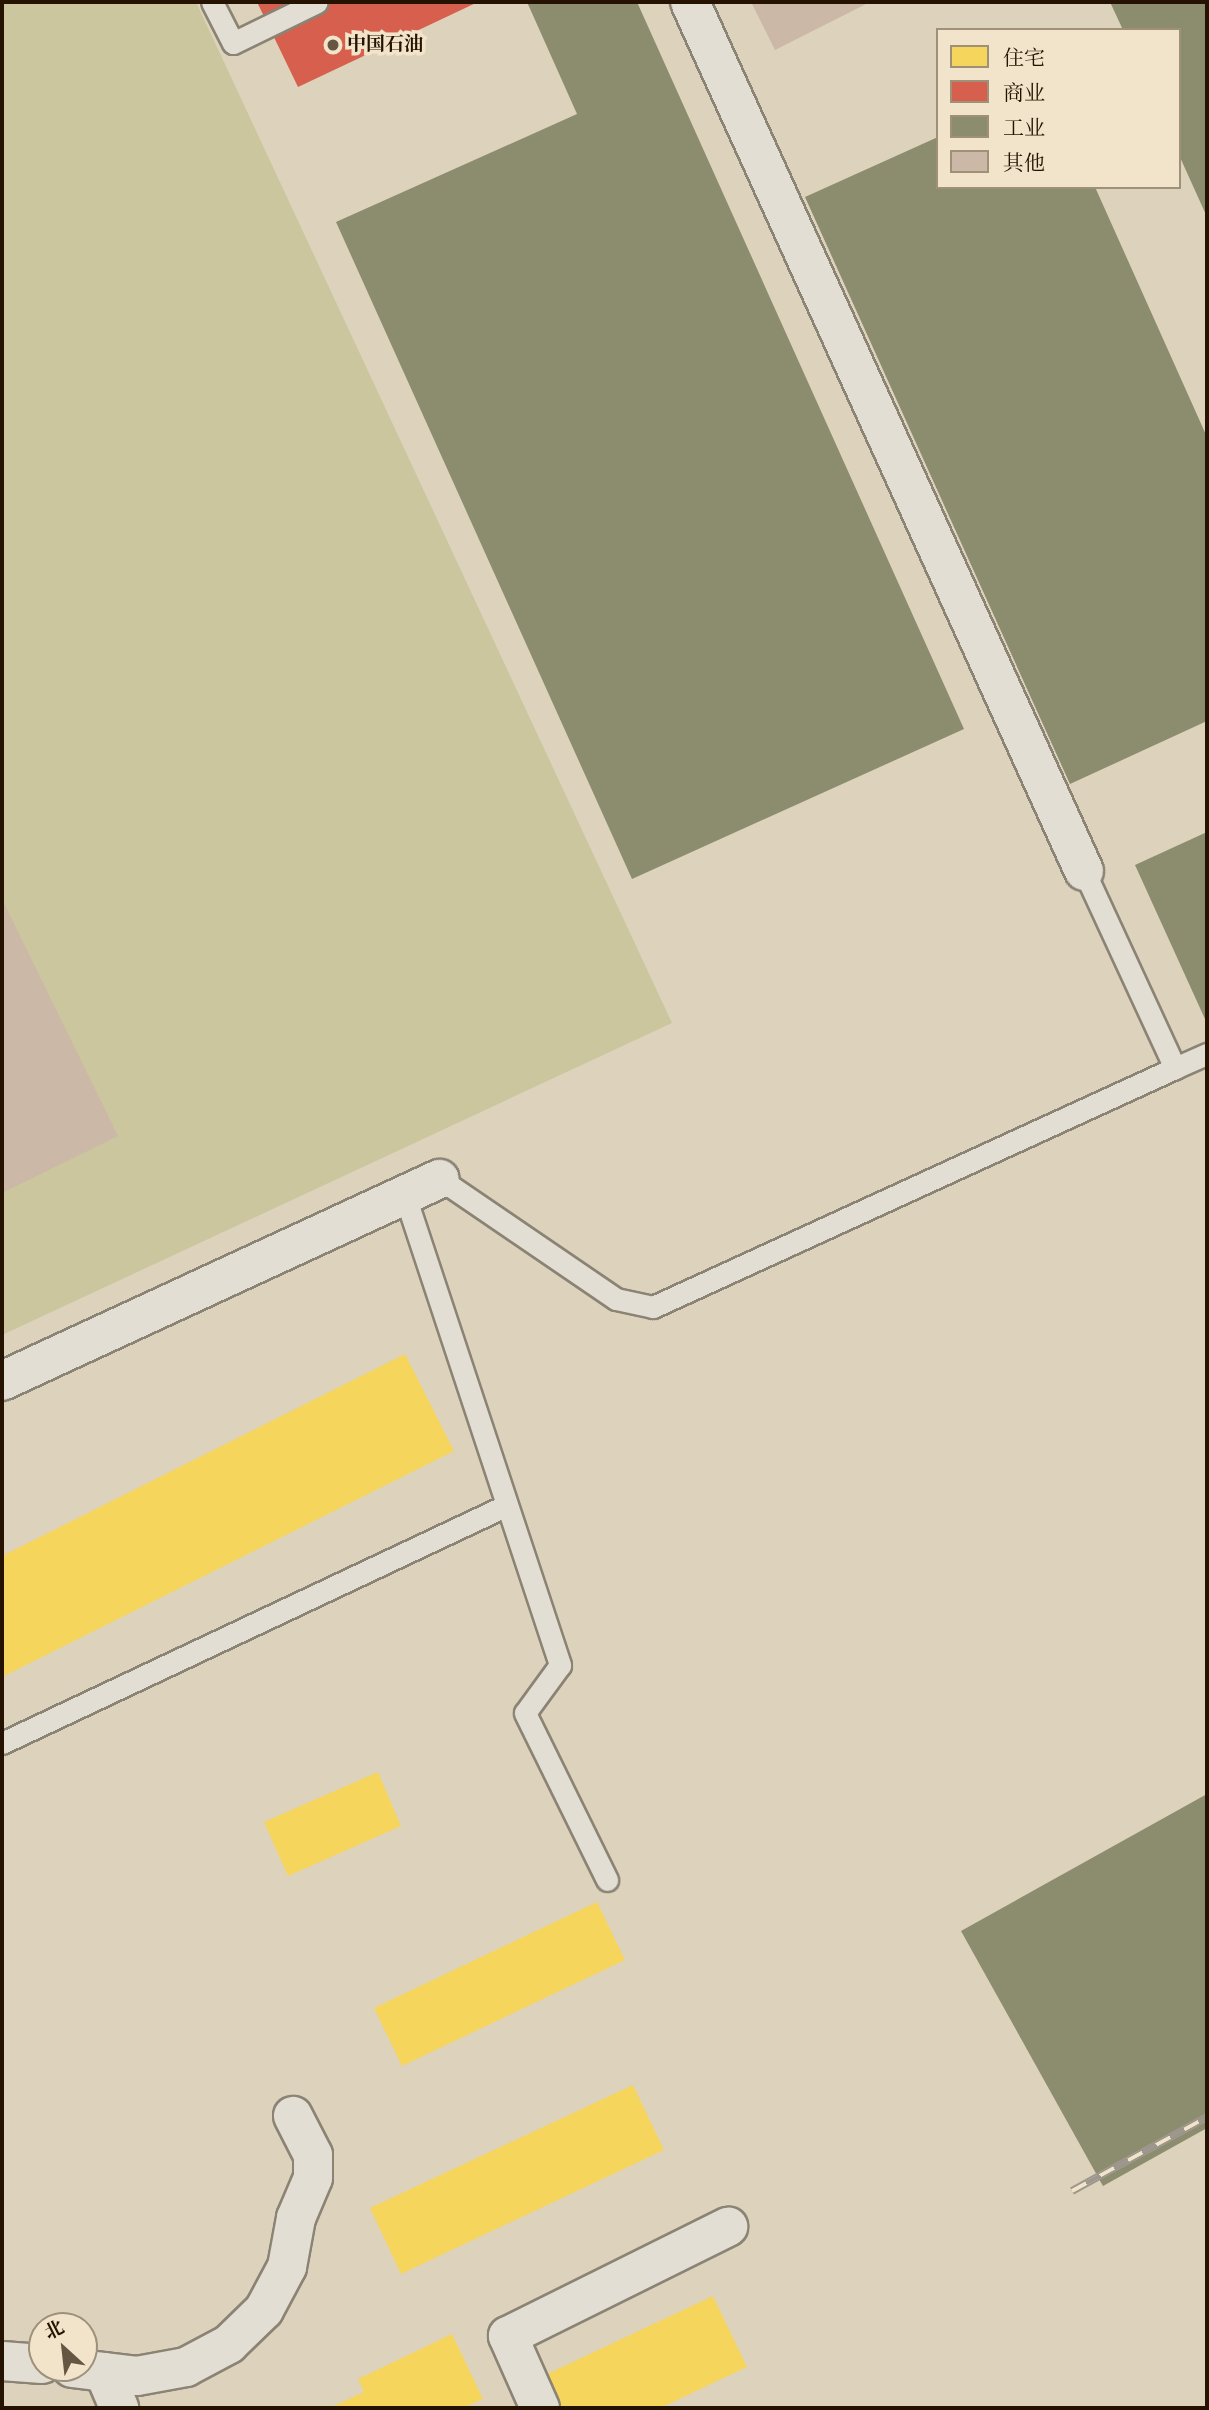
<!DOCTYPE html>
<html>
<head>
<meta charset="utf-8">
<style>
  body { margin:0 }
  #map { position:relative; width:1209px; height:2410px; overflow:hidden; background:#ddd2bc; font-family:Alegreya,"Noto Serif SC",serif }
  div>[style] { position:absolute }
  .green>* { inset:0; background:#cbc69e }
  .homes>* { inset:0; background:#f6d55c }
  .shops>* { inset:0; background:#d6604d }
  .industry>* { inset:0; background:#8c8c6e }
  .building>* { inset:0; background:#cbb8a7 }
  .roads { filter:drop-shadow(2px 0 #8b8374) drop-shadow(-2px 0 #8b8374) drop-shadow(0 2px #8b8374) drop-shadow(0 -2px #8b8374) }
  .service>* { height:21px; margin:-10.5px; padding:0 10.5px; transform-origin:10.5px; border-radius:10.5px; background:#e3ded3 }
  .minor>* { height:38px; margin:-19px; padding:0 19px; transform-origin:19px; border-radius:19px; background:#e3ded3 }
  .rail>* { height:8px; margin-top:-4px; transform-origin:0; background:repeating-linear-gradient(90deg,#f1e4ca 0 16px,#9e978d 0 32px); box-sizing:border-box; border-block:2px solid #9e978d }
  .dots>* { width:19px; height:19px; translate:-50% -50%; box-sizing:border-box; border:4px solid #f1e4ca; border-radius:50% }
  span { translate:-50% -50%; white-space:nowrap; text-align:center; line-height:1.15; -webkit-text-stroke:7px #f1e4ca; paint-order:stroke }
  .poi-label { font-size:19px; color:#251200; font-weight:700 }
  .left { translate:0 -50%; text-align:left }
  .frame { position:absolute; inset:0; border:4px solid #251200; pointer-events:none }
  .legend { position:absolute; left:936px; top:28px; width:245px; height:161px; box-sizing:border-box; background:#f1e4ca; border:2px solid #9f9079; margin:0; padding:9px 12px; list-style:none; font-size:21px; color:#251200 }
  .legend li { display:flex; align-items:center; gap:14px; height:35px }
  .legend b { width:35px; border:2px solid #9f9079 }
  .north { position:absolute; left:28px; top:2312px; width:70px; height:70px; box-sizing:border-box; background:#f1e4ca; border:2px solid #9f9079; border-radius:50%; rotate:333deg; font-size:19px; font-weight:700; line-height:28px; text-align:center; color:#251200 }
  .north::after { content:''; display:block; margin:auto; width:24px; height:32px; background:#655542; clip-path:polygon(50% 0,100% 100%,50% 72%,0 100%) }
</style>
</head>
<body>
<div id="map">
  <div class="green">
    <div style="clip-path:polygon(2px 2px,196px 2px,672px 1023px,2px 1335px)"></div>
  </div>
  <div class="homes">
    <div style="clip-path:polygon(405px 1354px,454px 1451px,2px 1677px,2px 1556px)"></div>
    <div style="clip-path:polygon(378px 1772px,401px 1826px,288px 1876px,264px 1822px)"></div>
    <div style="clip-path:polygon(597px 1902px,625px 1960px,402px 2066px,374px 2008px)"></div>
    <div style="clip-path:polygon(633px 2085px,664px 2150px,401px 2274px,370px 2208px)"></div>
    <div style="clip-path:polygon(713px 2296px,747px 2367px,660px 2408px,559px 2408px,543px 2376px)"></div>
    <div style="clip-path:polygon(452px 2334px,483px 2399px,463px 2408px,329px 2408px,364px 2392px,358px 2379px)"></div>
  </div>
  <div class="shops">
    <div style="clip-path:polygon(257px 2px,478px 2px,298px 87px)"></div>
  </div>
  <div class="industry">
    <div style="clip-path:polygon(527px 2px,637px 2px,964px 729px,632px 879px,336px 222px,577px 114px)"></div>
    <div style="clip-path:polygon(1110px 2px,1207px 2px,1207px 217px,1179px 155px,1179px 30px,1123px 30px)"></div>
    <div style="clip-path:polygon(938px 137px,938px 187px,1095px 187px,1207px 437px,1207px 721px,1070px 784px,805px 197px)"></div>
    <div style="clip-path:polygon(1207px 832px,1207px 1018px,1205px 1019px,1135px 865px)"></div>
    <div style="clip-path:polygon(1207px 1794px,1207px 2128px,1103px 2186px,961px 1931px)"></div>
  </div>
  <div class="building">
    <div style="clip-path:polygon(751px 2px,870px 2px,775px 50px)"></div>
    <div style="clip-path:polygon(2px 899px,118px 1136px,2px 1193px)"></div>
  </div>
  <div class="roads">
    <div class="service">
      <div style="left:212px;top:2px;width:46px;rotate:62.9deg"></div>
      <div style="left:233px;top:43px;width:93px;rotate:-26deg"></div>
      <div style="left:1175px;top:1068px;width:35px;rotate:-24deg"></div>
      <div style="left:440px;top:1179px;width:213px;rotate:34.3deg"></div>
      <div style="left:616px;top:1299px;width:38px;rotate:12deg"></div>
      <div style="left:653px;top:1307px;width:574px;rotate:-24.6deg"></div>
      <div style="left:1175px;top:1068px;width:217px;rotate:-114.8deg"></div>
      <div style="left:406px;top:1199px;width:491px;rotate:71.7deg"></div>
      <div style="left:560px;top:1665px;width:59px;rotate:126.1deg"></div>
      <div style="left:525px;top:1713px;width:186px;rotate:63.8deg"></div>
      <div style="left:2px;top:1743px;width:558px;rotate:-25.23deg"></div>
    </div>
    <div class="minor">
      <div style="left:690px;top:2px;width:954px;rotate:65.61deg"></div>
      <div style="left:2px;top:1381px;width:482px;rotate:-24.8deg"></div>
      <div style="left:2px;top:2361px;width:40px;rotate:4.3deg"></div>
      <div style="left:72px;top:2368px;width:65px;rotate:7deg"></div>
      <div style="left:137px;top:2376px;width:50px;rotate:-10.4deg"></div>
      <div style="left:186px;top:2367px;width:49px;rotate:-28.1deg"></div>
      <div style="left:229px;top:2344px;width:49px;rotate:-44.2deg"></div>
      <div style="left:264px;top:2310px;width:49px;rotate:-61.9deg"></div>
      <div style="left:287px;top:2267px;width:50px;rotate:-79.6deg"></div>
      <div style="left:296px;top:2218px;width:43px;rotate:-67deg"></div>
      <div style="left:313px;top:2178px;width:23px;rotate:-90deg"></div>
      <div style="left:313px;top:2155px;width:44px;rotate:-117.1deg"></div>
      <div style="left:104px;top:2372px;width:39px;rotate:67deg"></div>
      <div style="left:540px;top:2408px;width:79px;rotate:-114deg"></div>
      <div style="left:508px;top:2336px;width:246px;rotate:-26.4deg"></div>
    </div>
  </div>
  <div class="rail">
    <div style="left:1072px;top:2191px;width:154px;rotate:-28.7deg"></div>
  </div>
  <div class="dots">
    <div style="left:333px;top:45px;background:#655542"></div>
  </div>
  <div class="poi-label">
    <span class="left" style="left:347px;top:45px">中国石油</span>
  </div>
  <div class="frame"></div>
  <ul class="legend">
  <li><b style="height:19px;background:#f6d55c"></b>住宅</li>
  <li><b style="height:19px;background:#d6604d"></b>商业</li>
  <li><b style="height:19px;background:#8c8c6e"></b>工业</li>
  <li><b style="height:19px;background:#cbb8a7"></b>其他</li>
  </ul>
  <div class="north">北</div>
</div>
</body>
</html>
